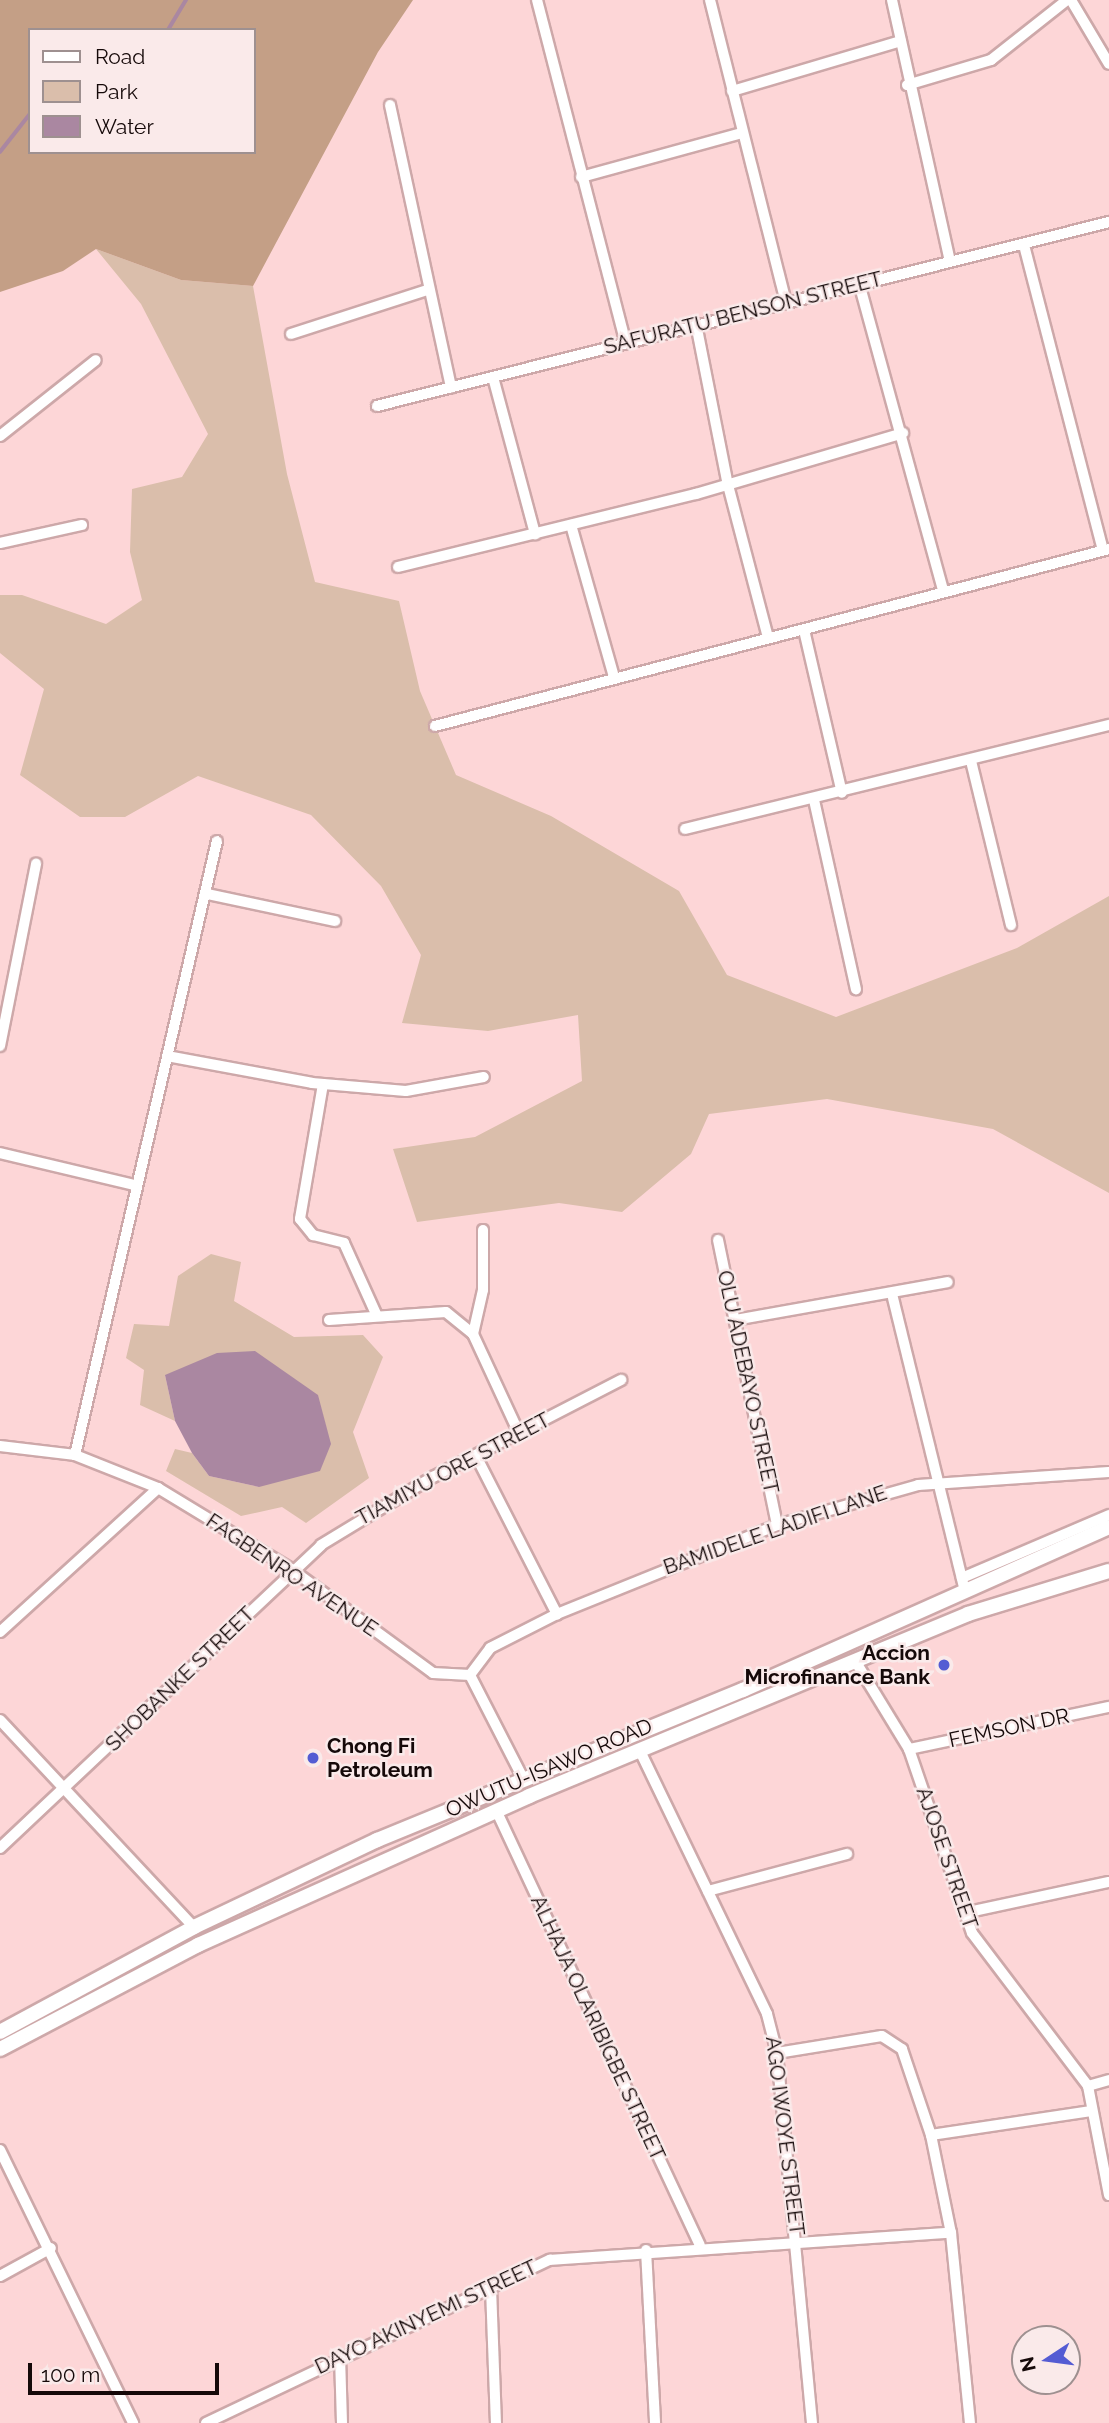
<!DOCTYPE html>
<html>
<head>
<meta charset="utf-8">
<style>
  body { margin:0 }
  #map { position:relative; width:1109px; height:2423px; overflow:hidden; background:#fdd6d7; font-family:Raleway,sans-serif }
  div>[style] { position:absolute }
  .green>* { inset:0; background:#dabeab }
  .forest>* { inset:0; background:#c49f86 }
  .water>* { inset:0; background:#aa87a1 }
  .stream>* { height:3.5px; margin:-1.75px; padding:0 1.75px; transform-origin:1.75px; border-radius:1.75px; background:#aa87a1 }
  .roads { filter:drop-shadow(2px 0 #cda8a9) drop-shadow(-2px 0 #cda8a9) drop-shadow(0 2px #cda8a9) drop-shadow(0 -2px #cda8a9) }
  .minor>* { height:10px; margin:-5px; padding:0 5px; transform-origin:5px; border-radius:5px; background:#fff }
  .tertiary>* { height:14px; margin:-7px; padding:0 7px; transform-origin:7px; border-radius:7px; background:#fff }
  .dots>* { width:19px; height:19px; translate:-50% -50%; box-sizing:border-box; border:4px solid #faeaea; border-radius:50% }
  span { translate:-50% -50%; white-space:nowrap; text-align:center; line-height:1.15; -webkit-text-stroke:5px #faeaea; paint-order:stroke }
  .street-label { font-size:21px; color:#150909 }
  .poi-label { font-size:21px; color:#150909; font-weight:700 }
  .right { translate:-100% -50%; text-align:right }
  .left { translate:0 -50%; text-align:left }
  .legend { position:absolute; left:28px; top:28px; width:228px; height:126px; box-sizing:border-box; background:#faeaea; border:2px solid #9e9090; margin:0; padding:9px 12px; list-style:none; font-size:21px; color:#150909 }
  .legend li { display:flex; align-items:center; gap:14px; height:35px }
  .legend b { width:35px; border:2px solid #9e9090 }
  .north { position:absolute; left:1011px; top:2325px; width:70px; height:70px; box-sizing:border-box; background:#faeaea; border:2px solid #9e9090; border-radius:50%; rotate:257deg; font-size:19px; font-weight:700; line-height:28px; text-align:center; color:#150909 }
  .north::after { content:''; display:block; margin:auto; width:24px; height:32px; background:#545cd3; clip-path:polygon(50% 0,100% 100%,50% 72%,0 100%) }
  .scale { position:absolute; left:28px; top:2363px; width:191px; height:32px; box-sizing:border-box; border:4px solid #150909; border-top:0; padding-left:9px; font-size:21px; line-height:24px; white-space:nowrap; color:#150909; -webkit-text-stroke:5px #faeaea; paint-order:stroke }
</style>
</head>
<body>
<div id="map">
  <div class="green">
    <div style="clip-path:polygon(96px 249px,181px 280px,253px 286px,287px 474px,315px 582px,399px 601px,420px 691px,456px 775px,551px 816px,679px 891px,727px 975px,836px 1017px,1017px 948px,1109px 896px,1109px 1193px,993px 1129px,827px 1099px,709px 1114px,691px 1154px,622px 1212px,559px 1203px,417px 1222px,393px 1149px,475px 1137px,582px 1081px,578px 1015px,488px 1031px,402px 1023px,421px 955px,381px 886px,311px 815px,198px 776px,125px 817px,80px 817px,20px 775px,44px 689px,0 653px,0 595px,22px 595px,106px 624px,142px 600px,130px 552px,132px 489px,182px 477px,208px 434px,141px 304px)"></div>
    <div style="clip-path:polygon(211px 1254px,241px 1262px,234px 1301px,294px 1337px,363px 1335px,383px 1357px,353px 1432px,369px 1478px,306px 1523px,282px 1507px,241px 1516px,166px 1471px,175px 1449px,192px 1453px,209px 1476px,259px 1487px,165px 1375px,175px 1421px,140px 1405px,144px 1370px,126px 1358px,134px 1324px,169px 1326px,178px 1276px)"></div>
  </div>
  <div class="forest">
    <div style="clip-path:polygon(evenodd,0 0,413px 0,378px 52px,253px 286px,181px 280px,96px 249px,63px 271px,0 292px,0 0,30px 30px,254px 30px,254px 152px,30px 152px,30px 30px)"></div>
  </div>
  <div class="water">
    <div style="clip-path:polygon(255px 1351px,318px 1395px,331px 1444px,320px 1471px,259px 1487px,209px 1476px,192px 1453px,175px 1421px,165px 1375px,217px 1353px)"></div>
  </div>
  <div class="stream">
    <div style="left:168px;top:30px;width:35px;rotate:-59deg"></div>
    <div style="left:0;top:152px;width:48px;rotate:-51.7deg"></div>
  </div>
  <div class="roads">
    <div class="minor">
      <div style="left:537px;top:0;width:355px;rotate:75.5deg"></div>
      <div style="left:710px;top:0;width:312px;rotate:75.9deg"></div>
      <div style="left:892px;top:0;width:267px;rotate:77.5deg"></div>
      <div style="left:1071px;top:0;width:74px;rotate:59.3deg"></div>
      <div style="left:907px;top:85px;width:88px;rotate:-16.6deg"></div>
      <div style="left:991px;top:60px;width:97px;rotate:-38.3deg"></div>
      <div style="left:732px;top:91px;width:176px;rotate:-16.5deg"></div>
      <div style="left:390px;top:105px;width:289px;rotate:77.8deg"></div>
      <div style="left:581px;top:177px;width:167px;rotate:-15.3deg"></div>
      <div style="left:1024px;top:245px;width:315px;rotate:75.5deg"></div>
      <div style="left:859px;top:283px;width:318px;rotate:74.7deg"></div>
      <div style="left:696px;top:324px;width:164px;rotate:78.8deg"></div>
      <div style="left:728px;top:485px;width:158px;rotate:75.3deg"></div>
      <div style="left:291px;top:334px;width:143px;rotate:-17.9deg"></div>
      <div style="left:493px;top:377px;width:163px;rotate:75deg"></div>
      <div style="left:377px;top:406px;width:755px;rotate:-14.11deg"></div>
      <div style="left:0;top:436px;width:122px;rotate:-38.4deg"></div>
      <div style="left:571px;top:525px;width:158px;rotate:74.2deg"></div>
      <div style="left:0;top:543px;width:84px;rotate:-12.4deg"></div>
      <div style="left:398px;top:567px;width:307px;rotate:-13.8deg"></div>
      <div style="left:696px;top:494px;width:216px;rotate:-16.4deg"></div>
      <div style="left:804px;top:630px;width:167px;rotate:76.9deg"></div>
      <div style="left:435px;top:726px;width:697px;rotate:-14.71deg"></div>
      <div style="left:971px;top:761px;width:169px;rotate:76.3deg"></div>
      <div style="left:814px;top:800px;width:194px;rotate:77.5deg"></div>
      <div style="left:685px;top:829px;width:437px;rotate:-13.8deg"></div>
      <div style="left:207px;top:894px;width:131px;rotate:11.9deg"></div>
      <div style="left:0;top:1046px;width:186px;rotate:-78.8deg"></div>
      <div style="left:167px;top:1056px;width:147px;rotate:10.5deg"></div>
      <div style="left:312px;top:1083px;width:94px;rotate:4.9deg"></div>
      <div style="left:406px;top:1091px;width:79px;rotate:-10.2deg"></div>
      <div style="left:323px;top:1084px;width:137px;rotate:99.7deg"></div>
      <div style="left:300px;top:1219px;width:21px;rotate:51deg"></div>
      <div style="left:313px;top:1235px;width:32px;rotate:14deg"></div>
      <div style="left:344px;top:1243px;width:80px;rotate:65.7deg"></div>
      <div style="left:0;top:1153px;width:138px;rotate:13.4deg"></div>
      <div style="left:718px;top:1240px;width:291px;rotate:78.3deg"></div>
      <div style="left:892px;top:1294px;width:307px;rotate:76.2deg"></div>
      <div style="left:329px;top:1320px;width:117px;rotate:-3.9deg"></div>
      <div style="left:446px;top:1312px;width:35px;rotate:39deg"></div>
      <div style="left:473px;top:1334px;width:109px;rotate:65.1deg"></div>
      <div style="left:735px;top:1320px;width:216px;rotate:-10.1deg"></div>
      <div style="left:473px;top:1334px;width:45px;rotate:-77.2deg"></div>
      <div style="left:483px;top:1290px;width:60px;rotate:-90deg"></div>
      <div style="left:0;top:1446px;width:76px;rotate:6.8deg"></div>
      <div style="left:75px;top:1455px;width:89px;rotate:21.7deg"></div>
      <div style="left:158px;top:1488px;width:156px;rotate:31.3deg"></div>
      <div style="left:291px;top:1569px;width:176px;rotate:36.2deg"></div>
      <div style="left:433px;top:1673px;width:37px;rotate:3deg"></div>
      <div style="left:470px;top:1675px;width:116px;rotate:62.8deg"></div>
      <div style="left:75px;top:1455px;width:630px;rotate:-76.98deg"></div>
      <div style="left:476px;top:1456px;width:178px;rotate:62.9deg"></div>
      <div style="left:962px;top:1578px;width:160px;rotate:-23.2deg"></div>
      <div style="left:0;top:1632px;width:214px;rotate:-42.3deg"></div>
      <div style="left:857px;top:1664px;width:100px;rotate:58.5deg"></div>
      <div style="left:909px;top:1749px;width:194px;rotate:71.1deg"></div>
      <div style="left:972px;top:1933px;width:192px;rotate:52.8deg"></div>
      <div style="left:1088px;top:2086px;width:111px;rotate:79.1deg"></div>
      <div style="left:470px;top:1675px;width:34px;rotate:-53deg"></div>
      <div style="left:490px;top:1648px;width:75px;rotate:-26.9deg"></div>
      <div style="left:557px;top:1614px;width:237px;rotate:-22deg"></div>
      <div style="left:777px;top:1525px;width:147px;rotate:-15.8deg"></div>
      <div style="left:918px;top:1485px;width:191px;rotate:-3.9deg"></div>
      <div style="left:0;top:1720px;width:284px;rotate:46.9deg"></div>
      <div style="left:909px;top:1749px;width:204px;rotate:-11.9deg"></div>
      <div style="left:640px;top:1751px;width:292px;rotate:64.2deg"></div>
      <div style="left:767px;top:2014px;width:40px;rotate:75.6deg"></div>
      <div style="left:777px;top:2053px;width:372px;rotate:84.6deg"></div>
      <div style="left:497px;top:1812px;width:478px;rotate:64.9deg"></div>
      <div style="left:0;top:1848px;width:441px;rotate:-43.3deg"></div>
      <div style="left:321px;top:1545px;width:131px;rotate:-31.3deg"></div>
      <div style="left:433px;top:1477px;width:212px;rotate:-27.3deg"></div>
      <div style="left:708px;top:1891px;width:144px;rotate:-14.9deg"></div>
      <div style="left:964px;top:1913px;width:148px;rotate:-12.1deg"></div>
      <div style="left:777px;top:2053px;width:106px;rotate:-9.2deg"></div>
      <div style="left:882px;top:2036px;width:24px;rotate:33deg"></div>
      <div style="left:902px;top:2049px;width:91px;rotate:71.4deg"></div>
      <div style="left:931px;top:2135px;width:100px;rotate:78.5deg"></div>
      <div style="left:951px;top:2233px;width:191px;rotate:84.3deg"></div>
      <div style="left:1088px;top:2086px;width:22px;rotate:-16deg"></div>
      <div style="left:931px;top:2135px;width:162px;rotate:-8.5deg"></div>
      <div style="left:0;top:2150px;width:304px;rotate:64deg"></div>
      <div style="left:646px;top:2250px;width:173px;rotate:87deg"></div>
      <div style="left:0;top:2276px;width:58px;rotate:-28.8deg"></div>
      <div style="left:491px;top:2288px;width:135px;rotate:87.9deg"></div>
      <div style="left:340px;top:2356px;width:67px;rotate:88.3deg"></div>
      <div style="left:206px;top:2423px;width:381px;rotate:-25.4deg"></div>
      <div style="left:550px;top:2260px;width:402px;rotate:-3.9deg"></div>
    </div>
    <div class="tertiary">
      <div style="left:0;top:2032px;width:221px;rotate:-28.4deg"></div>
      <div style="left:194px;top:1927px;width:203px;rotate:-25.4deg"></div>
      <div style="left:377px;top:1840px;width:396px;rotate:-22.3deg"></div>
      <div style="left:743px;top:1690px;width:401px;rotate:-24deg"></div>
      <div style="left:0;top:2049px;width:224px;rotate:-27.7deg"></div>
      <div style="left:198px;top:1945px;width:363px;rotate:-24.2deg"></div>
      <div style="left:529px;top:1796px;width:475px;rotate:-22.5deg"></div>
      <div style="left:968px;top:1614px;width:147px;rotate:-17deg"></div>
    </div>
  </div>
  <div class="dots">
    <div style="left:944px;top:1665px;background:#545cd3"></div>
    <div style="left:313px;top:1758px;background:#545cd3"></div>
  </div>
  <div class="street-label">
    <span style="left:743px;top:313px;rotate:-14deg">SAFURATU BENSON STREET</span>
    <span style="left:748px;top:1382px;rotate:78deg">OLU ADEBAYO STREET</span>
    <span style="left:453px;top:1469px;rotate:-28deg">TIAMIYU ORE STREET</span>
    <span style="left:775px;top:1530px;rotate:-19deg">BAMIDELE LADIFI LANE</span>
    <span style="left:292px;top:1575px;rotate:34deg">FAGBENRO AVENUE</span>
    <span style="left:180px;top:1679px;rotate:-44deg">SHOBANKE STREET</span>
    <span style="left:1009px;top:1728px;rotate:-12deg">FEMSON DR</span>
    <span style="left:549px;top:1768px;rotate:-23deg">OWUTU-ISAWO ROAD</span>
    <span style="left:947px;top:1858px;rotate:71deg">AJOSE STREET</span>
    <span style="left:598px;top:2028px;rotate:65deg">ALHAJA OLARIBIGBE STREET</span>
    <span style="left:785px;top:2136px;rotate:83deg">AGO IWOYE STREET</span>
    <span style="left:426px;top:2317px;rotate:-25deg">DAYO AKINYEMI STREET</span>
  </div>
  <div class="poi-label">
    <span class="right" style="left:930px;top:1665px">Accion<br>Microfinance Bank</span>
    <span class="left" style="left:327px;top:1758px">Chong Fi<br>Petroleum</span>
  </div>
  <ul class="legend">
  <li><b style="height:9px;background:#fff"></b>Road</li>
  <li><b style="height:19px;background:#dabeab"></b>Park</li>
  <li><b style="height:19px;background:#aa87a1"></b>Water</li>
  </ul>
  <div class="north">N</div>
  <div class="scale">100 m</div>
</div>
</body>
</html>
